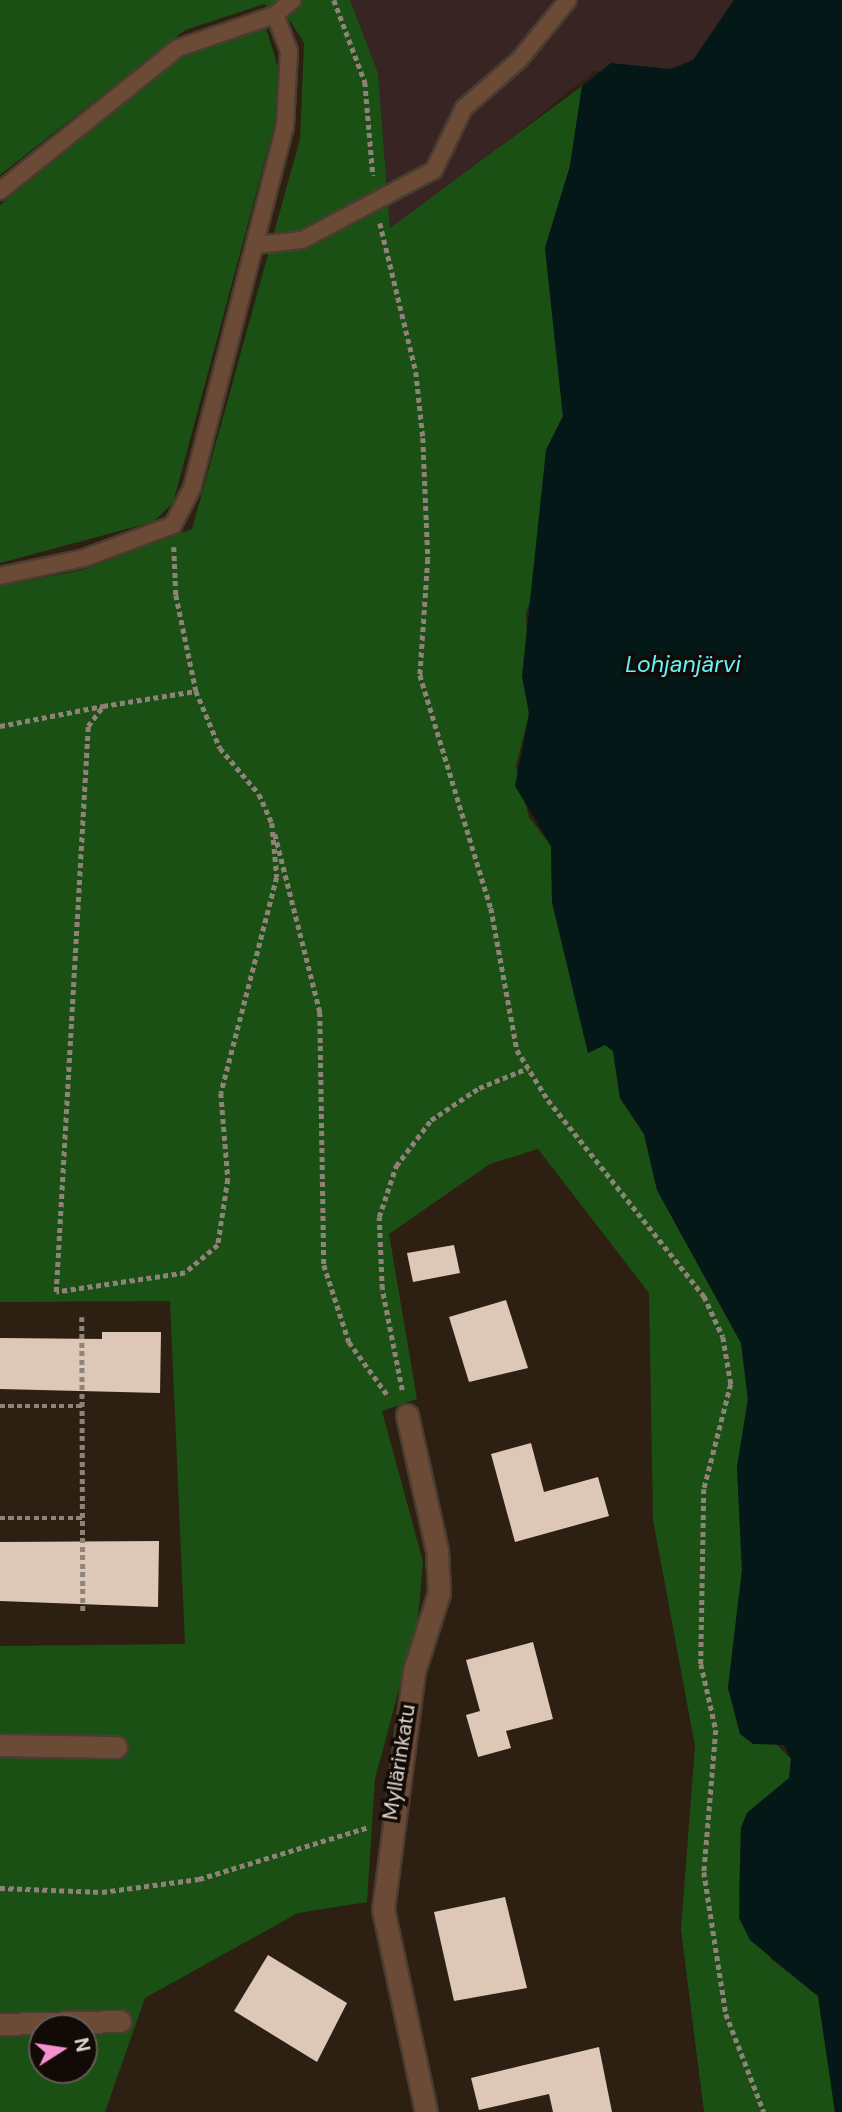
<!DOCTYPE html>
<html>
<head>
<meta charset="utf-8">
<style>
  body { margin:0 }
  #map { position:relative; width:842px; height:2112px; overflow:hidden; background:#2e1f13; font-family:"DM Sans",sans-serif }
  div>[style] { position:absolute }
  .commercial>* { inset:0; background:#382422 }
  .green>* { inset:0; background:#1a5014 }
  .water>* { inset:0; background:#051818 }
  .building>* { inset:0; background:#ddc8b8 }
  .path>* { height:4.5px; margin-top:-2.25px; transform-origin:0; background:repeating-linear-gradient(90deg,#8f8379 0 5px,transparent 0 8.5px) }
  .roads { filter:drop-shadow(2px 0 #4a3c31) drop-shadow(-2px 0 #4a3c31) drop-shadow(0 2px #4a3c31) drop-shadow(0 -2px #4a3c31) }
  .lane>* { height:16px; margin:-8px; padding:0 8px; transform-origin:8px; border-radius:8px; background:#6b4b35 }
  .street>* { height:21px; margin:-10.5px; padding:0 10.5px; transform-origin:10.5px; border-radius:10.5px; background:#6b4b35 }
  span { translate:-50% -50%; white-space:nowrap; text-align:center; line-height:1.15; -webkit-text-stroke:7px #110a06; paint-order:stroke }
  .street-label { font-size:21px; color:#e0d5cd }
  .water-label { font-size:23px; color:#66f5f7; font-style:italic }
  .north { position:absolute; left:28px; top:2014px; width:70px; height:70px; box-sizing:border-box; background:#110a06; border:2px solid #645b56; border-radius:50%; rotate:78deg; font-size:19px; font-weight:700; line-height:28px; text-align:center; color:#e0d5cd }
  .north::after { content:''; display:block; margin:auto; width:24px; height:32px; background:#f790cf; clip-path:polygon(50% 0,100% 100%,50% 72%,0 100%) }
</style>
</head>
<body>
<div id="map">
  <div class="commercial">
    <div style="clip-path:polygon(350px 0,734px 0,693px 60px,671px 69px,594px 71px,430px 204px,390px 228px,378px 73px)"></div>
  </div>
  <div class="green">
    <div style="clip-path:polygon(evenodd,0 0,350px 0,378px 73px,390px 228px,582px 86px,570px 166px,545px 248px,563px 416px,546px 450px,536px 582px,526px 614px,529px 714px,516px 767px,529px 817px,551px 846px,552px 902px,588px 1052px,605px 1044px,613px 1051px,620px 1098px,644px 1134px,657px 1190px,741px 1343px,748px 1399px,737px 1467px,742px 1570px,728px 1688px,753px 1744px,773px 1741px,791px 1759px,789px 1778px,747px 1813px,741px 1828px,739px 1895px,771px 1959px,818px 1996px,835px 2112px,704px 2112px,681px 1929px,695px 1746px,653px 1520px,649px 1293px,538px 1149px,490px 1164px,389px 1234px,417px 1399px,382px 1411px,423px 1562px,418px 1618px,375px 1779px,367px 1902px,298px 1913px,145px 1998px,105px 2112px,0 2112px,0 1646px,185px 1644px,170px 1301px,0 1302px,0 586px,82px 570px,192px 529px,300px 139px,304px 43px,291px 22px,264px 4px,185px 30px,0 175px,0 0,42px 2028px,84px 2028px,84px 2070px,42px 2070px,42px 2028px)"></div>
    <div style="clip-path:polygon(266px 28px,278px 67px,275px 123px,173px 503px,153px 522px,0 563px,0 205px,184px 56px)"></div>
  </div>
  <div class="water">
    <div style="clip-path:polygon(734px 0,842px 0,842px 2112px,835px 2112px,818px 1996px,750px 1940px,739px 1918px,741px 1828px,747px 1813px,789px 1778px,791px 1759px,784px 1745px,753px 1744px,740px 1734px,728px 1688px,742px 1570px,737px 1467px,748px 1399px,741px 1343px,657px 1190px,644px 1134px,620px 1098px,613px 1051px,605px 1045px,588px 1053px,552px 902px,551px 846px,515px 786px,529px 714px,522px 676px,546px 450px,563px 416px,545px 248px,570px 166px,582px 86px,611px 63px,671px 69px,693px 60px)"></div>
  </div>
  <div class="building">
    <div style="clip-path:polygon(454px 1245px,460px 1273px,413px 1282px,407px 1253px)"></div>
    <div style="clip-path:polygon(506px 1300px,528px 1368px,469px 1382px,449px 1317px)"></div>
    <div style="clip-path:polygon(102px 1332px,161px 1332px,160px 1393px,0 1389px,0 1338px,102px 1339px)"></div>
    <div style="clip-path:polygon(531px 1443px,544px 1492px,598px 1477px,609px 1516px,515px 1542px,491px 1454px)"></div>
    <div style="clip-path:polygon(159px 1541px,158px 1607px,0 1601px,0 1542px)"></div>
    <div style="clip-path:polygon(533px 1642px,553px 1719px,506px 1731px,511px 1748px,478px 1757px,466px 1715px,480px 1711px,466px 1660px)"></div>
    <div style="clip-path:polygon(505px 1897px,527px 1988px,454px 2001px,434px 1912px)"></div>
    <div style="clip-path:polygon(268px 1955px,347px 2003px,317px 2062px,234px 2011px)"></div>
    <div style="clip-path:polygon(599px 2047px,612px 2112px,553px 2112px,549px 2094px,479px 2110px,471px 2078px)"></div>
  </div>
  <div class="path">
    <div style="left:334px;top:0;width:88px;rotate:69.3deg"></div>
    <div style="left:365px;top:82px;width:94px;rotate:85.1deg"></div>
    <div style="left:380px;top:223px;width:153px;rotate:76.4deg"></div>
    <div style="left:416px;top:372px;width:66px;rotate:83.9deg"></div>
    <div style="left:423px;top:438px;width:121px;rotate:87.6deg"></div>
    <div style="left:428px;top:559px;width:116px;rotate:93.9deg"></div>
    <div style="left:420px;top:675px;width:244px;rotate:73.1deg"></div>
    <div style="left:491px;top:908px;width:144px;rotate:79.6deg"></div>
    <div style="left:517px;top:1050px;width:59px;rotate:58.2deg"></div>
    <div style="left:548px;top:1100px;width:251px;rotate:51.5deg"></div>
    <div style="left:704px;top:1296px;width:45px;rotate:65.1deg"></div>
    <div style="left:723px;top:1337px;width:48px;rotate:80.3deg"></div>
    <div style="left:731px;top:1384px;width:108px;rotate:104.4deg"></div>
    <div style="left:704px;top:1489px;width:175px;rotate:91deg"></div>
    <div style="left:701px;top:1664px;width:68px;rotate:77.2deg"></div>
    <div style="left:716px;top:1730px;width:143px;rotate:94.8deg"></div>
    <div style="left:704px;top:1872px;width:144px;rotate:81.2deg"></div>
    <div style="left:726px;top:2014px;width:105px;rotate:68.8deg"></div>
    <div style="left:174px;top:547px;width:48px;rotate:87.6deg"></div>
    <div style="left:176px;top:595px;width:98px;rotate:78.2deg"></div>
    <div style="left:196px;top:691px;width:62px;rotate:67.2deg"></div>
    <div style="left:220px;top:748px;width:60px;rotate:49.7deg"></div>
    <div style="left:259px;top:794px;width:32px;rotate:66deg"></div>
    <div style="left:272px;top:823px;width:54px;rotate:84.7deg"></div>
    <div style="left:277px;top:877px;width:223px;rotate:104.5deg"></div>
    <div style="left:221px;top:1093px;width:86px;rotate:85.3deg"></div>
    <div style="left:228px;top:1179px;width:67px;rotate:98.6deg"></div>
    <div style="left:218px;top:1245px;width:43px;rotate:139.7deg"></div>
    <div style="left:185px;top:1273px;width:130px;rotate:171.6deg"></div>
    <div style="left:56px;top:1292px;width:567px;rotate:-86.76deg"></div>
    <div style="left:88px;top:726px;width:25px;rotate:-53deg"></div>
    <div style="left:103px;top:706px;width:94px;rotate:-9.2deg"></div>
    <div style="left:0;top:726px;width:105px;rotate:-11deg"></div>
    <div style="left:275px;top:834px;width:184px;rotate:75.8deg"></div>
    <div style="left:320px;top:1012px;width:253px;rotate:89.1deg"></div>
    <div style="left:324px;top:1265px;width:81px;rotate:72deg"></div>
    <div style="left:349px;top:1342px;width:68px;rotate:54deg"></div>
    <div style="left:82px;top:1317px;width:294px;rotate:89.8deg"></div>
    <div style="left:402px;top:1390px;width:103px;rotate:-101.2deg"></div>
    <div style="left:382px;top:1289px;width:72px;rotate:-92.4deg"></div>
    <div style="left:379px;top:1217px;width:54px;rotate:-71.6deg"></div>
    <div style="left:396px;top:1166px;width:58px;rotate:-52.7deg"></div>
    <div style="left:431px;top:1120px;width:58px;rotate:-33.7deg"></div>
    <div style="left:479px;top:1088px;width:53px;rotate:-22.2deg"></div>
    <div style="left:0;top:1406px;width:83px"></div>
    <div style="left:0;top:1518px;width:83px"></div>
    <div style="left:0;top:1888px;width:102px;rotate:2.2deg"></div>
    <div style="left:102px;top:1892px;width:98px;rotate:-7.6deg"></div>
    <div style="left:199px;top:1879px;width:178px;rotate:-17deg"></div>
  </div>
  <div class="roads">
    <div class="lane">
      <div style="left:0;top:191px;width:228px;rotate:-38.8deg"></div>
      <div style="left:178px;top:48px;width:102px;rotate:-18.8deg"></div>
      <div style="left:275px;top:15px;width:23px;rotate:-41deg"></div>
      <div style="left:256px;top:245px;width:46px;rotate:-6.2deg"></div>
      <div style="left:302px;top:240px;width:149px;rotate:-27.9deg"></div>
      <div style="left:434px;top:170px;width:69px;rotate:-64.2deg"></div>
      <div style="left:464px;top:108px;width:73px;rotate:-41.1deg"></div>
      <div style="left:519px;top:60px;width:77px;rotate:-50.8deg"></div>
      <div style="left:0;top:576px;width:86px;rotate:-12.1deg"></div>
      <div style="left:84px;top:558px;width:95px;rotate:-20.3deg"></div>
      <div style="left:173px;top:525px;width:42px;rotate:-62.8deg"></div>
      <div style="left:192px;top:488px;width:373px;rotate:-75.6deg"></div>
      <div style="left:285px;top:127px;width:76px;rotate:-87deg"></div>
      <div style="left:289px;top:51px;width:39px;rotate:-111deg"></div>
    </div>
    <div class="street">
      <div style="left:407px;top:1415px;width:138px;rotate:77.5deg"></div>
      <div style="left:437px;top:1550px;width:43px;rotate:87.3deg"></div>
      <div style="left:439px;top:1593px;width:82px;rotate:107.8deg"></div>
      <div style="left:414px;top:1671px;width:240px;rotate:97.4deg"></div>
      <div style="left:383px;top:1909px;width:208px;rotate:78deg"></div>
      <div style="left:0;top:1745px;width:116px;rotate:1deg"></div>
      <div style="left:0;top:2024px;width:120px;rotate:-1.4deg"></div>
    </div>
  </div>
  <div class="street-label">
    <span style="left:399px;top:1762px;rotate:-81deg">Myllärinkatu</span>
  </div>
  <div class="water-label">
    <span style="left:683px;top:664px">Lohjanjärvi</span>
  </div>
  <div class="north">N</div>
</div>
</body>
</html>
